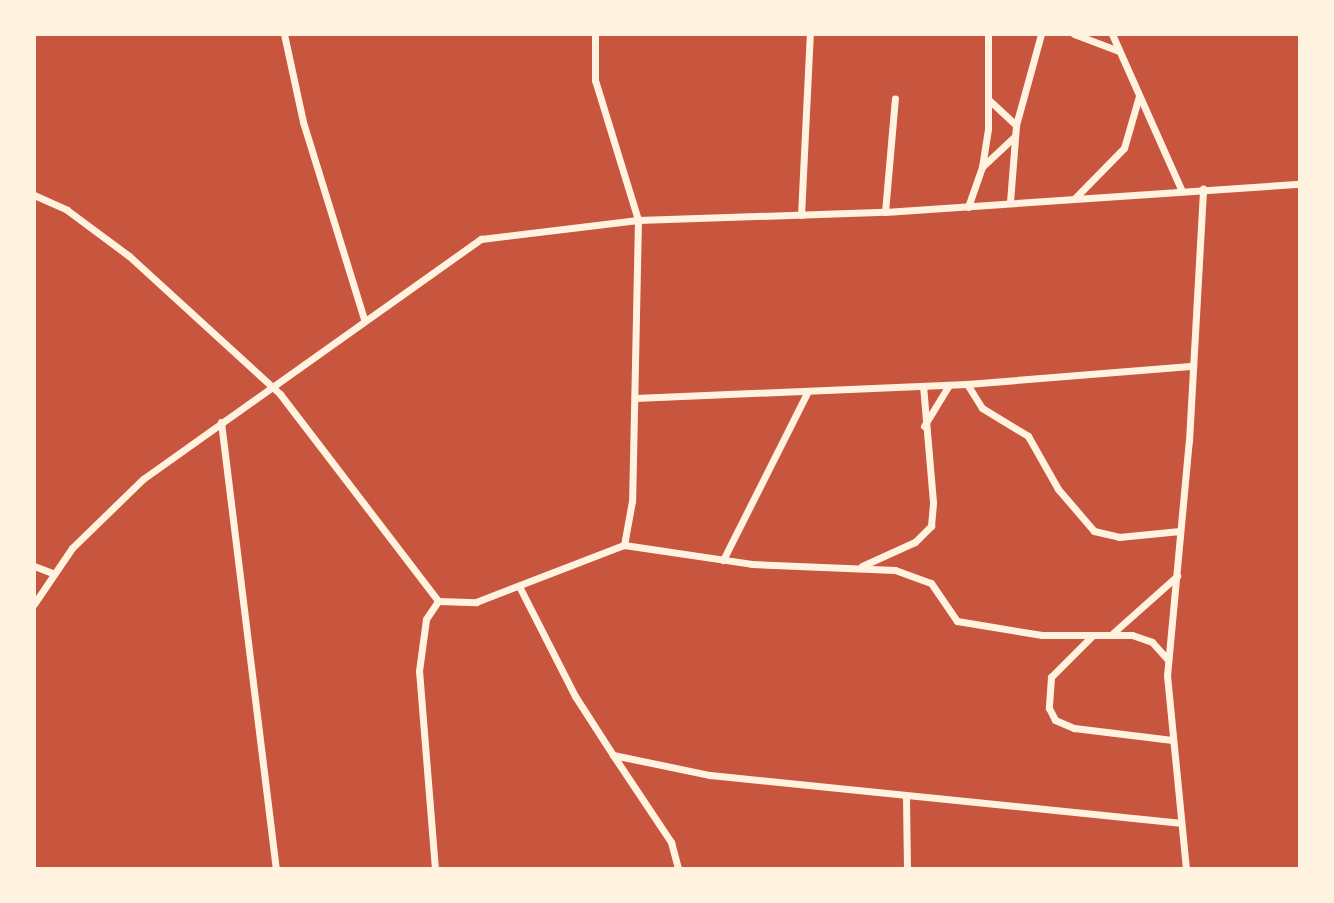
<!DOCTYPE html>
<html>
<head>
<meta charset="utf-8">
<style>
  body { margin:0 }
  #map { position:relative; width:1334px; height:903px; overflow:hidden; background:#c8553d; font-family:Overpass,sans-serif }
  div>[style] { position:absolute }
  .minor>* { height:7px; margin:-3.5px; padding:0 3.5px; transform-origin:3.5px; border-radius:3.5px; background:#fff3e0 }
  span { translate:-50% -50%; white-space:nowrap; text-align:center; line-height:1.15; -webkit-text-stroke:6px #fff3e0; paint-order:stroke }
  .frame { position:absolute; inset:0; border:36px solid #fff3e0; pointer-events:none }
</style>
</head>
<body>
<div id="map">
  <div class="minor">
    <div style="left:284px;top:34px;width:90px;rotate:77.8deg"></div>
    <div style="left:303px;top:122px;width:206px;rotate:72.8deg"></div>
    <div style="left:595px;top:34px;width:46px;rotate:90deg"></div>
    <div style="left:595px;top:80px;width:146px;rotate:72.9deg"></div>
    <div style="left:638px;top:220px;width:281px;rotate:91.2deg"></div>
    <div style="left:632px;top:501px;width:45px;rotate:100.3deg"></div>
    <div style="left:1074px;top:34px;width:48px;rotate:20.7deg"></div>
    <div style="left:1112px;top:34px;width:170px;rotate:66deg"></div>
    <div style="left:989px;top:100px;width:37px;rotate:43deg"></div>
    <div style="left:982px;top:167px;width:45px;rotate:-43.2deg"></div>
    <div style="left:34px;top:195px;width:36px;rotate:24deg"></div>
    <div style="left:67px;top:210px;width:77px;rotate:36.6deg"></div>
    <div style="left:129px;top:256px;width:205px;rotate:42.4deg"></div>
    <div style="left:280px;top:394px;width:260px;rotate:52.6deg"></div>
    <div style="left:438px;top:601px;width:38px;rotate:2deg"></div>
    <div style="left:476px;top:602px;width:159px;rotate:-21.1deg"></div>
    <div style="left:624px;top:545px;width:129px;rotate:8.4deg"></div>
    <div style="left:752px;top:564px;width:143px;rotate:2.4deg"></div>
    <div style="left:895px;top:570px;width:38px;rotate:20deg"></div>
    <div style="left:931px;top:583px;width:46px;rotate:55.6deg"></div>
    <div style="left:957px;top:621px;width:86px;rotate:9.4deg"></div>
    <div style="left:1042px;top:635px;width:90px"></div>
    <div style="left:1132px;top:635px;width:21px;rotate:19deg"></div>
    <div style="left:1152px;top:642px;width:24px;rotate:48deg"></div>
    <div style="left:1075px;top:198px;width:70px;rotate:-45.6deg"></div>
    <div style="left:1124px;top:148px;width:54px;rotate:-73.9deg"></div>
    <div style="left:1010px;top:202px;width:77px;rotate:-85.5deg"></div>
    <div style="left:1016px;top:125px;width:94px;rotate:-74.6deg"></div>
    <div style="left:968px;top:207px;width:42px;rotate:-70.7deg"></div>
    <div style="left:982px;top:167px;width:39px;rotate:-81deg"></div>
    <div style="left:988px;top:128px;width:94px;rotate:-90deg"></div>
    <div style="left:885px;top:212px;width:114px;rotate:-85deg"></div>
    <div style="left:801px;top:215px;width:181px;rotate:-87.2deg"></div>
    <div style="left:967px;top:384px;width:28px;rotate:58deg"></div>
    <div style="left:982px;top:408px;width:54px;rotate:31.3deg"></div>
    <div style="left:1028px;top:436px;width:61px;rotate:60.5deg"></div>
    <div style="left:1058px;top:489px;width:55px;rotate:49.4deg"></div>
    <div style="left:1094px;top:531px;width:26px;rotate:13deg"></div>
    <div style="left:1119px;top:537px;width:61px;rotate:-5.6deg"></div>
    <div style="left:635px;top:398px;width:332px;rotate:-2.4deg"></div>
    <div style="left:967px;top:384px;width:227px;rotate:-4.6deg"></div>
    <div style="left:221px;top:422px;width:450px;rotate:83deg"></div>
    <div style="left:924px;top:426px;width:48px;rotate:-58.6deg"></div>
    <div style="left:723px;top:560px;width:187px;rotate:-63.3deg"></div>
    <div style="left:34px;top:566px;width:19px;rotate:21deg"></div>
    <div style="left:862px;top:566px;width:58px;rotate:-24.4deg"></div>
    <div style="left:915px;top:542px;width:23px;rotate:-45deg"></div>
    <div style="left:931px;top:526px;width:24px;rotate:-85deg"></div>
    <div style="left:933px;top:502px;width:116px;rotate:-94.9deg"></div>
    <div style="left:520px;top:588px;width:121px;rotate:63deg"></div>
    <div style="left:575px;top:696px;width:70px;rotate:57.2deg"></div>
    <div style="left:613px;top:755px;width:99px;rotate:11.7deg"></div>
    <div style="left:710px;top:775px;width:472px;rotate:5.8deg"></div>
    <div style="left:34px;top:604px;width:68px;rotate:-55.8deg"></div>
    <div style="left:72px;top:548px;width:99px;rotate:-44.2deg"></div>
    <div style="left:143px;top:479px;width:415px;rotate:-35.4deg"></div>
    <div style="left:481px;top:239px;width:158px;rotate:-6.9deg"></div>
    <div style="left:638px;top:220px;width:247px;rotate:-1.9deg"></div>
    <div style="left:885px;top:212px;width:416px;rotate:-3.9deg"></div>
    <div style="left:1113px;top:633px;width:86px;rotate:-41.7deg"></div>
    <div style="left:1092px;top:636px;width:58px;rotate:135deg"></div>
    <div style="left:1051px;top:677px;width:31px;rotate:94deg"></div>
    <div style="left:1049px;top:708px;width:13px;rotate:63deg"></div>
    <div style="left:1055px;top:720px;width:21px;rotate:23deg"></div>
    <div style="left:1074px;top:728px;width:99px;rotate:7deg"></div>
    <div style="left:613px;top:755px;width:105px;rotate:56.3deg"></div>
    <div style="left:671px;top:842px;width:28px;rotate:75deg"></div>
    <div style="left:906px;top:797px;width:72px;rotate:89.2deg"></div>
    <div style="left:435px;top:869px;width:199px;rotate:-94.6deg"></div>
    <div style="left:419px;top:671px;width:52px;rotate:-82.3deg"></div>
    <div style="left:426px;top:619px;width:22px;rotate:-56deg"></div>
    <div style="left:1186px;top:869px;width:194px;rotate:-95.6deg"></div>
    <div style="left:1167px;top:676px;width:236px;rotate:-84.7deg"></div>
    <div style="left:1189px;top:441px;width:253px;rotate:-86.8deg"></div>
  </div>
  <div class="frame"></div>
</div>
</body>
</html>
